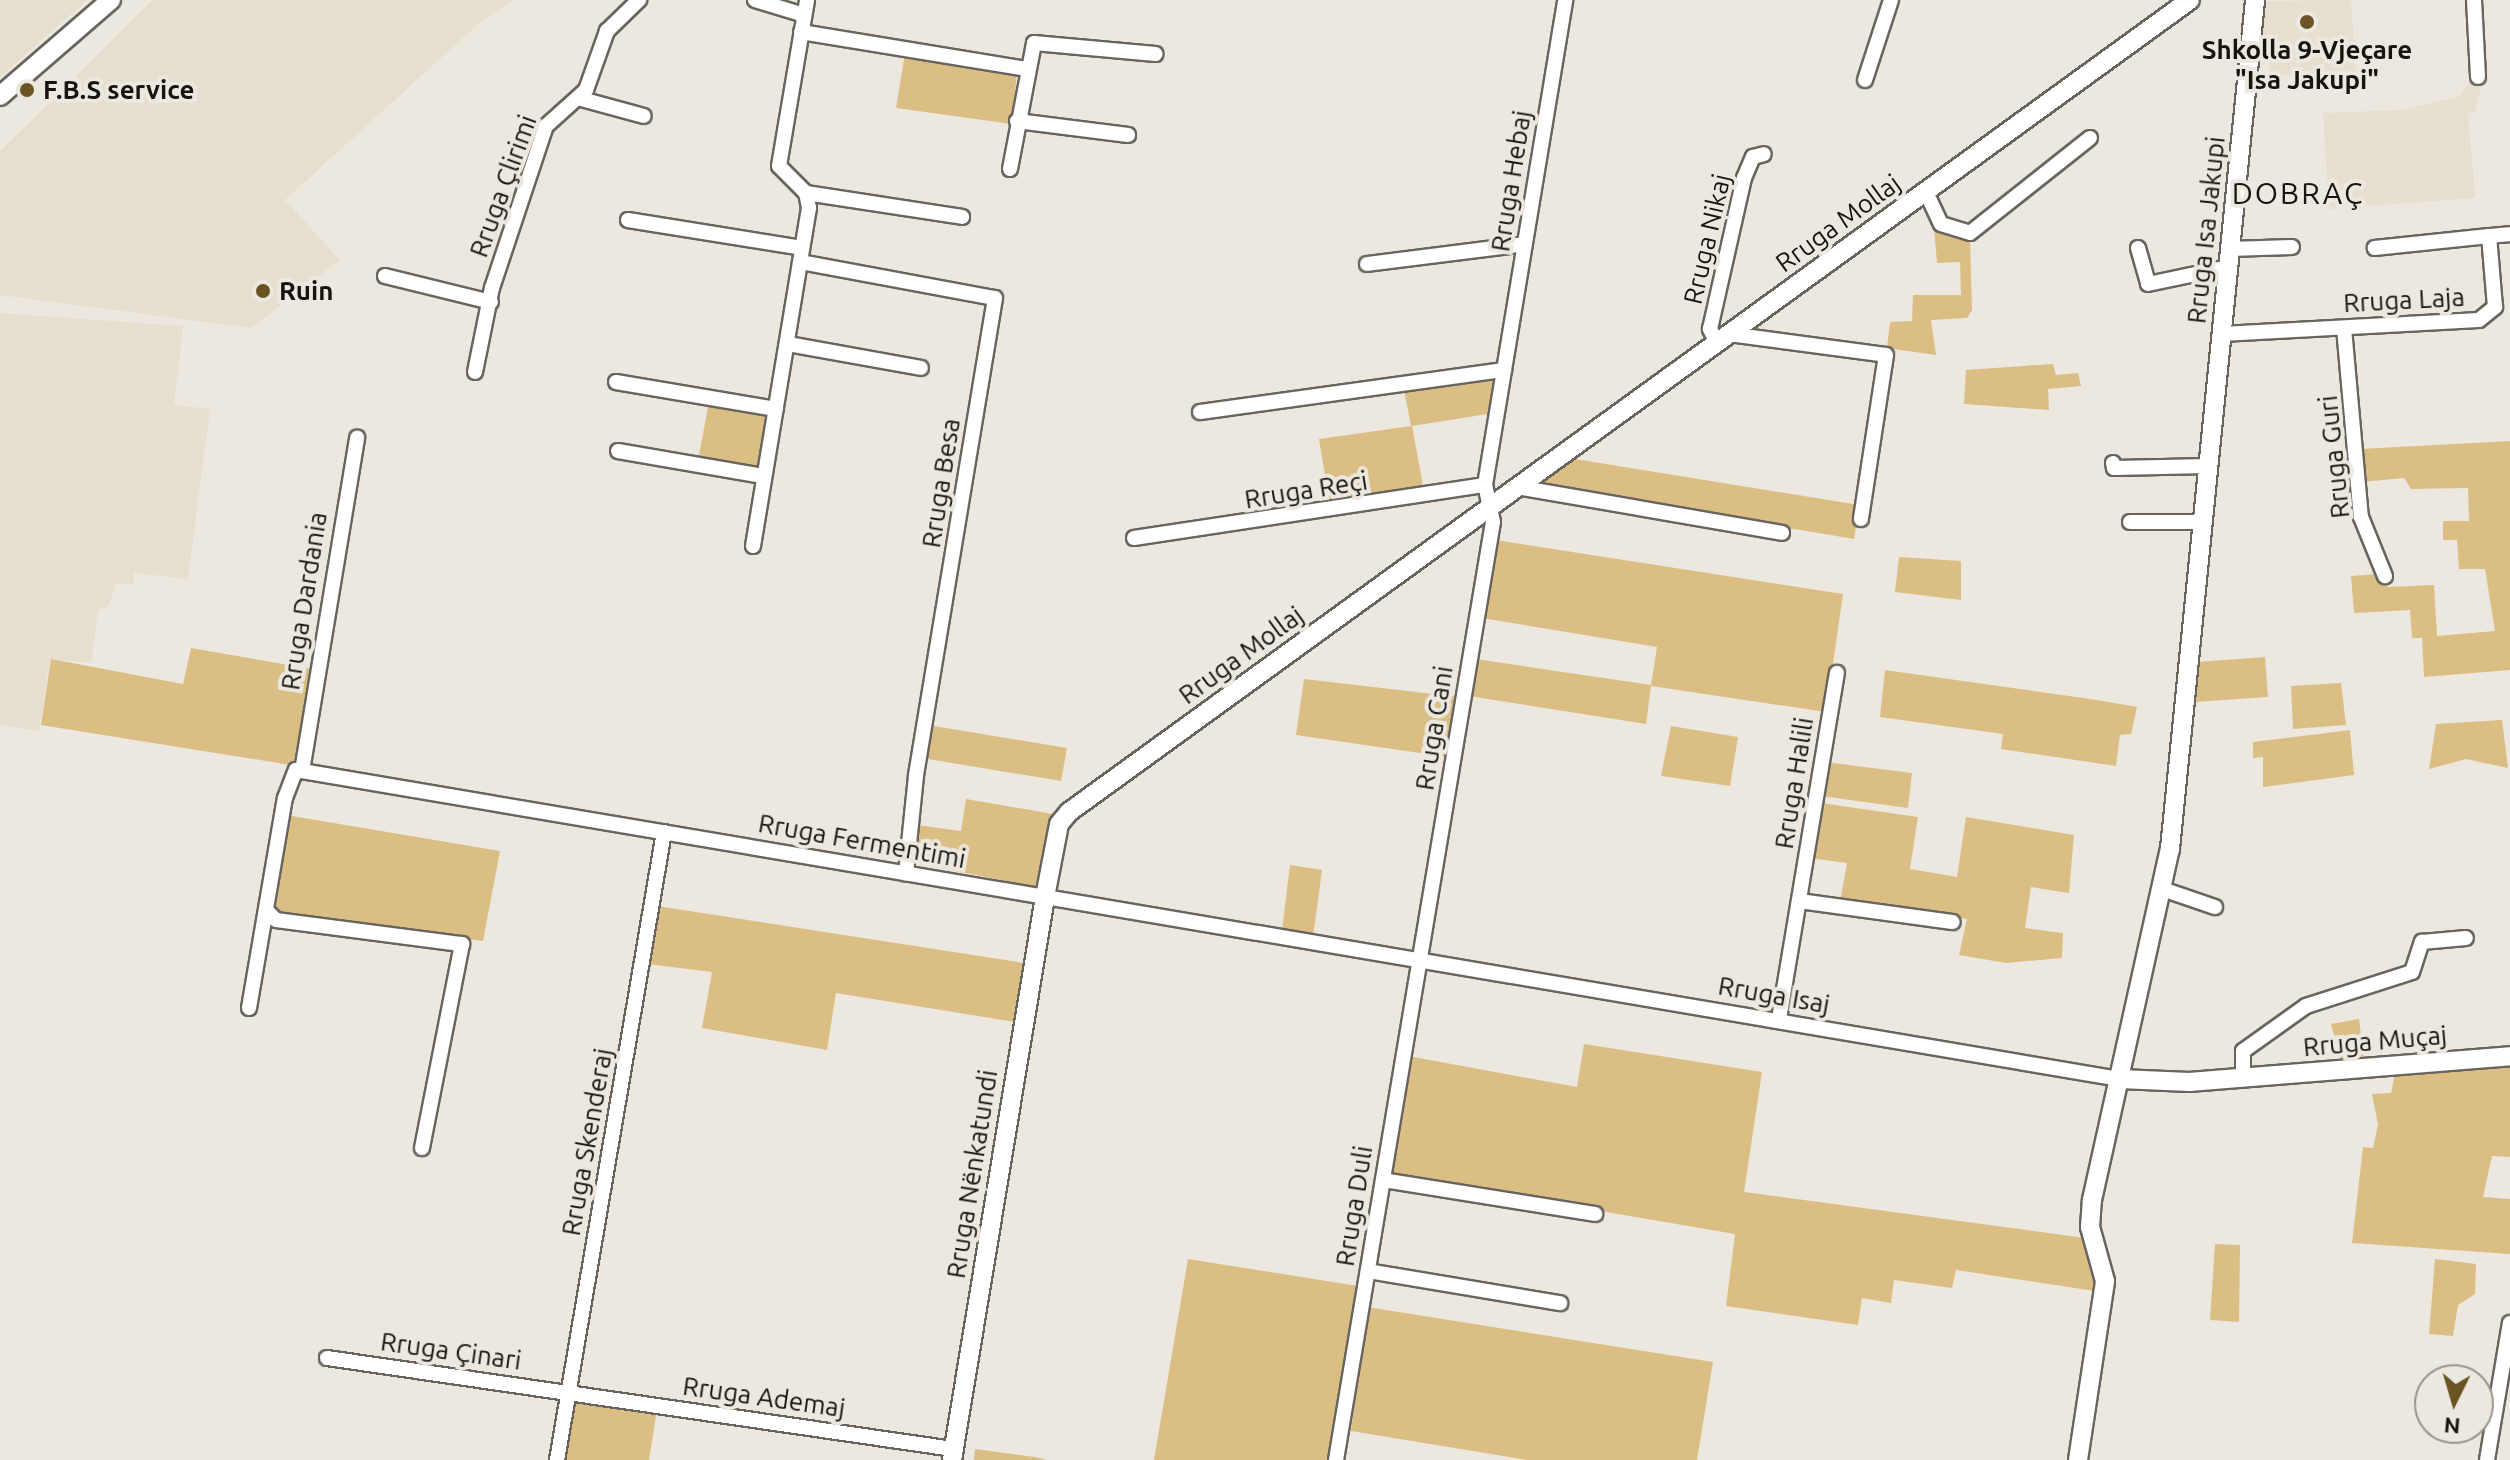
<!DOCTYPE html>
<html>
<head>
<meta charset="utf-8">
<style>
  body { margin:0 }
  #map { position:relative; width:2510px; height:1460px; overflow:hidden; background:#ede8df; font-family:Ubuntu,sans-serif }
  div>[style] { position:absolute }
  .built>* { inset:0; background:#e6dece }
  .green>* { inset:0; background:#dbbe84 }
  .roads { filter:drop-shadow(2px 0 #69655e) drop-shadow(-2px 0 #69655e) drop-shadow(0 2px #69655e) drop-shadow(0 -2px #69655e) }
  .minor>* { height:14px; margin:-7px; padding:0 7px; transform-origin:7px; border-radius:7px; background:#fff }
  .tertiary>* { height:18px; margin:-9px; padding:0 9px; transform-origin:9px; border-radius:9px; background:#fff }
  .dots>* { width:22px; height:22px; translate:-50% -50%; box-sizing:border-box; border:4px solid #ede8df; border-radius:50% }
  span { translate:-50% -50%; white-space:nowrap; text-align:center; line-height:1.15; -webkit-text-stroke:8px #ede8df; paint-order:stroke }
  .poi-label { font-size:26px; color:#161411; font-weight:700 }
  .left { translate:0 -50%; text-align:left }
  .street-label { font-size:26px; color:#161411 }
  .quarter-label { font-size:30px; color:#161411; letter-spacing:2px }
  .north { position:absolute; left:2414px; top:1364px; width:80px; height:80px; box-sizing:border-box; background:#ede8df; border:2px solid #97938d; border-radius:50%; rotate:185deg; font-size:22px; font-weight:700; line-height:32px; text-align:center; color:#161411 }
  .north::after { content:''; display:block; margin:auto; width:28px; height:36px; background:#6a5423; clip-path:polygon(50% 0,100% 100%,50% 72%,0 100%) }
</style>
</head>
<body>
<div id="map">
  <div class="built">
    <div style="clip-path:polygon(0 0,87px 0,0 77px)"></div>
    <div style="clip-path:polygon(153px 0,513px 0,476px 26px,285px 200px,340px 260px,251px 328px,0 295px,0 151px)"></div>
    <div style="clip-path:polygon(2351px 0,2356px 73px,2269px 76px,2270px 43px,2261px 42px,2264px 1px)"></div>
    <div style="clip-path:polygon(2484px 77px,2475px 112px,2468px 113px,2475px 198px,2329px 209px,2323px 113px,2402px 110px,2460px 96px,2472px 79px)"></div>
    <div style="clip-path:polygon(0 313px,183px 326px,174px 405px,210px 409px,188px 579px,134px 573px,134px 584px,115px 584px,109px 606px,98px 610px,91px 663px,50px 659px,39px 731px,0 725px)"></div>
  </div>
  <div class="green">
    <div style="clip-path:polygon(905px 53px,1017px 73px,1012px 124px,896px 108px)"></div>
    <div style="clip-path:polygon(1934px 228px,1970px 240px,1972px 310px,1967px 318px,1931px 320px,1936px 355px,1887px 348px,1890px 322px,1912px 321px,1913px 295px,1961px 295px,1960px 262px,1937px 263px)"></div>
    <div style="clip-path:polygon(2053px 364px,2056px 375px,2078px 373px,2081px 386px,2048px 389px,2049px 410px,1964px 404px,1966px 370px)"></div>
    <div style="clip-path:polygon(1499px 378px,1494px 413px,1412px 426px,1424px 491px,1330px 507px,1319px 439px,1411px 426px,1403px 385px)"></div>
    <div style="clip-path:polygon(709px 401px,771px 412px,759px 464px,751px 470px,698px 461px)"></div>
    <div style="clip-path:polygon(2510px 441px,2510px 670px,2424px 677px,2422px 638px,2412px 638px,2410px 610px,2354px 613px,2351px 576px,2378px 574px,2388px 587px,2434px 585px,2437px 636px,2495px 631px,2485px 569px,2459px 569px,2457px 540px,2443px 540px,2443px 521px,2469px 521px,2468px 488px,2411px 489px,2404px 478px,2361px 482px,2360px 449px)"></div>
    <div style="clip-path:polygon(1569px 458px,1859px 505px,1854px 539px,1535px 486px)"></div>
    <div style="clip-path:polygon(1495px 540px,1843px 594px,1826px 712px,1651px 686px,1646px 724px,1469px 696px,1476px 659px,1651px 685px,1657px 647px,1482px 618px)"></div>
    <div style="clip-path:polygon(1899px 557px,1961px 561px,1961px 600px,1895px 592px)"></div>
    <div style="clip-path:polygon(191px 648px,312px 669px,297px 766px,41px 725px,51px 659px,183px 684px)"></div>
    <div style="clip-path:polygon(2265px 657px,2268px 697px,2194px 702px,2197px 662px)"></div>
    <div style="clip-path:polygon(1885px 670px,2097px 700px,2137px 707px,2131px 734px,2120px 735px,2116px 766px,2001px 749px,2003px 734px,1880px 717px)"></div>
    <div style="clip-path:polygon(1304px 679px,1459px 697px,1447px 757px,1296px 735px)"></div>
    <div style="clip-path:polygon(2341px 683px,2346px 725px,2293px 729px,2291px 686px)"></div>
    <div style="clip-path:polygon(2502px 720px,2508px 768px,2466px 759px,2429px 769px,2436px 724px)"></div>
    <div style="clip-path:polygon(928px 725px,1067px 748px,1061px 781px,922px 758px)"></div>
    <div style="clip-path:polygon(1671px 726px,1738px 737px,1730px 786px,1661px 776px)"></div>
    <div style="clip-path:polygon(2350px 730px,2354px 775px,2263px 787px,2263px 757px,2253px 758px,2253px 742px)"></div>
    <div style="clip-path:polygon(1825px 762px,1912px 773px,1908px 808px,1821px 796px)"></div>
    <div style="clip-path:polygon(966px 799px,1053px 814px,1037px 887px,915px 863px,917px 825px,961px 831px)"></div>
    <div style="clip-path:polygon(1821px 803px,1918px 817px,1910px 869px,1957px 877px,1966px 817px,2074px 835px,2069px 893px,2031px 887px,2025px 928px,2063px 933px,2062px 958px,2006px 963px,1959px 955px,1967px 919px,1840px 902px,1847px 863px,1810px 858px)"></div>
    <div style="clip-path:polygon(286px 815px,500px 851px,483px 941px,272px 912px)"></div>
    <div style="clip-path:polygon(1290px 865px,1322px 870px,1313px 937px,1282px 930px)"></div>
    <div style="clip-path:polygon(657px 906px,1024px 963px,1015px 1022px,836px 993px,827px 1050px,702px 1028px,712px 972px,647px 964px)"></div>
    <div style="clip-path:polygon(2359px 1019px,2364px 1061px,2342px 1064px,2331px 1024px)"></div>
    <div style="clip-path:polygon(1584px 1044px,1762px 1072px,1744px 1192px,2085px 1238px,2095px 1291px,1956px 1270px,1952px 1288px,1894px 1280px,1891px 1303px,1862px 1298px,1858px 1325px,1726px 1306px,1735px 1234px,1389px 1175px,1408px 1056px,1577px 1087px)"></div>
    <div style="clip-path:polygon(2510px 1066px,2510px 1157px,2492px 1156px,2483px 1197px,2510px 1199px,2510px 1254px,2352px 1243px,2363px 1147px,2373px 1148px,2378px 1125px,2372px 1094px,2391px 1093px,2395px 1074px)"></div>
    <div style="clip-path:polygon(2215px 1244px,2240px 1245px,2239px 1322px,2210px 1320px)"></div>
    <div style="clip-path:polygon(1188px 1259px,1358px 1286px,1327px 1460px,1154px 1460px)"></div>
    <div style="clip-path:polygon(2435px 1259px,2476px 1264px,2475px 1294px,2458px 1305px,2453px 1336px,2429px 1334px)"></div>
    <div style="clip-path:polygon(1367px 1307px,1713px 1362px,1697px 1460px,1527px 1460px,1351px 1431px)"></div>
    <div style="clip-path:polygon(576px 1396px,657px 1410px,649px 1460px,565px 1460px)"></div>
    <div style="clip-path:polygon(975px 1449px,1035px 1457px,1047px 1460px,974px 1460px)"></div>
  </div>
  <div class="roads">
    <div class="minor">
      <div style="left:755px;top:0;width:51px;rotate:17deg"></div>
      <div style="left:2474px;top:0;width:77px;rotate:87deg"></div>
      <div style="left:801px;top:32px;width:228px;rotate:9.3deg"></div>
      <div style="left:1865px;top:80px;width:84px;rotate:-72deg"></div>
      <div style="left:578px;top:98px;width:68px;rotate:15.3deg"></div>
      <div style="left:1017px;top:121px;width:112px;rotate:7.2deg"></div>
      <div style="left:1010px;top:169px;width:128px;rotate:-79.2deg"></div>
      <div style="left:1034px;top:43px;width:122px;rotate:5.2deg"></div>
      <div style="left:1926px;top:192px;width:35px;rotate:65deg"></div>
      <div style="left:1941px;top:224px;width:30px;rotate:17deg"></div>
      <div style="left:1970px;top:233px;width:153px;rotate:-38.4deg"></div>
      <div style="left:806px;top:193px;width:158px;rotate:8.7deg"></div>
      <div style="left:628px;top:220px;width:176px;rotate:9.1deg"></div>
      <div style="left:2489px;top:236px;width:21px;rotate:-5deg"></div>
      <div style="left:2138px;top:248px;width:37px;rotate:74deg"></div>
      <div style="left:2148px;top:284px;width:83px;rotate:-11.9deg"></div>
      <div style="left:2230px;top:249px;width:62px;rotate:-1.8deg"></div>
      <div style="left:800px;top:262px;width:198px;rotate:10.5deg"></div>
      <div style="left:995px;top:298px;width:484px;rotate:99.4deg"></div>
      <div style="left:916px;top:776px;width:98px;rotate:95.9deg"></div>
      <div style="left:1367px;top:264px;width:159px;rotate:-7.2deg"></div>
      <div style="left:385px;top:276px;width:109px;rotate:13.8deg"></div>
      <div style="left:2344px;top:328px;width:190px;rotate:84.9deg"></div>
      <div style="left:2361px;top:517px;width:64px;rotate:67.9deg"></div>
      <div style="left:1729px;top:334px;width:158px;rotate:7.6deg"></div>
      <div style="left:1886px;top:355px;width:166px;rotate:98.7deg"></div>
      <div style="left:2222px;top:334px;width:257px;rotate:-3.1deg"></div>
      <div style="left:2479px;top:320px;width:21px;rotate:-39deg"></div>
      <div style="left:2495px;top:307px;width:71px;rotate:-94.8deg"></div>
      <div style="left:2489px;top:236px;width:115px;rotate:174deg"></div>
      <div style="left:1717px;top:343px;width:16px;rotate:-117deg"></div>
      <div style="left:1710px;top:329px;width:155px;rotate:-77.3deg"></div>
      <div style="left:1744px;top:178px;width:23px;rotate:-67deg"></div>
      <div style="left:1753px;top:157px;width:11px;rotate:-15deg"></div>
      <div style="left:788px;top:344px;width:135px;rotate:10.2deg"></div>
      <div style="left:475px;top:372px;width:86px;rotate:-78.6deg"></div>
      <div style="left:492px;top:288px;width:171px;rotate:-71.6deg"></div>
      <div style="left:546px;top:126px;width:54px;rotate:-42deg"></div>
      <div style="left:586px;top:90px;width:63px;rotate:-70.4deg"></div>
      <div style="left:607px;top:31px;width:45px;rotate:-44.1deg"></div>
      <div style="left:616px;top:382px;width:162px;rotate:9.6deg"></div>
      <div style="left:1200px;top:412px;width:307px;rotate:-7.9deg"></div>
      <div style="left:618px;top:451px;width:147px;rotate:9.8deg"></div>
      <div style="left:2113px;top:463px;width:5px;rotate:79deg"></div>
      <div style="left:2114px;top:468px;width:95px;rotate:-1.2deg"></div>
      <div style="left:1517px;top:487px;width:269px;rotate:9.8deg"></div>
      <div style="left:2130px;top:522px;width:73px"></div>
      <div style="left:1134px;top:538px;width:355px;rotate:-8.6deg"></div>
      <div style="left:753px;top:546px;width:343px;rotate:-80.6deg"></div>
      <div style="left:809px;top:208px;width:15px;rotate:-101deg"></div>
      <div style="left:806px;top:193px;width:38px;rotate:-135deg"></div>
      <div style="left:779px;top:166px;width:168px;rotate:-80.4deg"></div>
      <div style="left:302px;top:771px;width:338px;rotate:-80.6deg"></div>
      <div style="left:2162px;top:889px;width:56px;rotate:18.8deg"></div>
      <div style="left:1799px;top:901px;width:155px;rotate:7.8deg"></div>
      <div style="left:266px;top:910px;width:14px;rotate:45deg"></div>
      <div style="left:276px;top:920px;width:188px;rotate:7.4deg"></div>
      <div style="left:462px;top:944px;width:208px;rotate:101.1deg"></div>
      <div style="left:249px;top:1008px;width:213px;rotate:-80.3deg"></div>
      <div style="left:285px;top:798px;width:30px;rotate:-69deg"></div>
      <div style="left:296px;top:770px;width:1850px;rotate:9.62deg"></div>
      <div style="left:1779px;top:1019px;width:351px;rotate:-80.5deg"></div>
      <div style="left:2243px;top:1078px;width:27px;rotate:-90deg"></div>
      <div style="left:2243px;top:1051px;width:77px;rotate:-35.5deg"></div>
      <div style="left:2306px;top:1006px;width:111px;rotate:-17.8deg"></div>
      <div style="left:2412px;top:972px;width:32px;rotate:-72deg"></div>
      <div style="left:2422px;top:942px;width:44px;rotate:-5.2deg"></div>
      <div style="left:1383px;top:1180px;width:215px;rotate:9.1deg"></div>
      <div style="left:1368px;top:1271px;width:195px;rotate:9.5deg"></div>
      <div style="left:327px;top:1358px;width:633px;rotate:8.27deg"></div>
      <div style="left:557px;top:1460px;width:637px;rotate:-80.33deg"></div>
      <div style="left:1336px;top:1460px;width:951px;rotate:-80.5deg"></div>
      <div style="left:1493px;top:522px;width:38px;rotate:-102deg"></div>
      <div style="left:1485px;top:485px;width:492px;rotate:-80.6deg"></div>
      <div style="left:2487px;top:1460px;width:139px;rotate:-80.5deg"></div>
    </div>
    <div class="tertiary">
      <div style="left:0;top:96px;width:147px;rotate:-40.9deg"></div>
      <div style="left:2120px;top:1079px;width:69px;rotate:2.5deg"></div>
      <div style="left:2189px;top:1082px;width:322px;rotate:-4.6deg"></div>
      <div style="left:952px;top:1460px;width:571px;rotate:-80.62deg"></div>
      <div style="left:1045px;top:897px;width:74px;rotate:-79.1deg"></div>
      <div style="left:1059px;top:824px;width:16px;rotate:-50deg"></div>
      <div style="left:1069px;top:812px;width:1384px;rotate:-35.92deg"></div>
      <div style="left:2078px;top:1460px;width:181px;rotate:-81.4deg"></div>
      <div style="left:2105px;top:1281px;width:56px;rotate:-105.5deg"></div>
      <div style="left:2090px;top:1227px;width:27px;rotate:-86deg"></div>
      <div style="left:2092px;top:1200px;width:360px;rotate:-77.5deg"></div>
      <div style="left:2170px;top:849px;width:853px;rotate:-84.28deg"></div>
    </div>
  </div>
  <div class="dots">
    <div style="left:2307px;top:22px;background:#6a5423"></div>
    <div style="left:27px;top:90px;background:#6a5423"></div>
    <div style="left:263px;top:291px;background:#6a5423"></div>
  </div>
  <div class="poi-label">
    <span style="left:2307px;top:65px">Shkolla 9-Vjeçare<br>"Isa Jakupi"</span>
    <span class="left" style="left:43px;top:90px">F.B.S service</span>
    <span class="left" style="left:279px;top:291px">Ruin</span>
  </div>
  <div class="street-label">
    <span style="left:1511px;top:181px;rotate:-81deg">Rruga Hebaj</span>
    <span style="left:503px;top:186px;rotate:-70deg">Rruga Çlirimi</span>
    <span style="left:1838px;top:223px;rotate:-36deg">Rruga Mollaj</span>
    <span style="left:2206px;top:230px;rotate:-84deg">Rruga Isa Jakupi</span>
    <span style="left:1707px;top:239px;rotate:-77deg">Rruga Nikaj</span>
    <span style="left:2404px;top:300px;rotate:-3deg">Rruga Laja</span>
    <span style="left:2334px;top:457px;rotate:-96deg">Rruga Guri</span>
    <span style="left:941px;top:483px;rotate:-81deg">Rruga Besa</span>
    <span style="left:1306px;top:490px;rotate:-9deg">Rruga Reçi</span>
    <span style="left:304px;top:601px;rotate:-81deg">Rruga Dardania</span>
    <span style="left:1241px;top:655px;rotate:-36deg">Rruga Mollaj</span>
    <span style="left:1434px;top:728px;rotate:-81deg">Rruga Cani</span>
    <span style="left:1794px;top:783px;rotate:-81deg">Rruga Halili</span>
    <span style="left:862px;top:841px;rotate:10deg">Rruga Fermentimi</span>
    <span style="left:1774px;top:995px;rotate:10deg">Rruga Isaj</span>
    <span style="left:2375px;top:1041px;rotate:-5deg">Rruga Muçaj</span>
    <span style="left:587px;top:1142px;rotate:-80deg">Rruga Skenderaj</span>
    <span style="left:972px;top:1174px;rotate:-81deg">Rruga Nënkatundi</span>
    <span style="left:1354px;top:1206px;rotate:-81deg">Rruga Duli</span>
    <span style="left:451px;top:1351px;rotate:8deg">Rruga Çinari</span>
    <span style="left:764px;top:1397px;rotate:8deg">Rruga Ademaj</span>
  </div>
  <div class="quarter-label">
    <span style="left:2298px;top:193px">DOBRAÇ</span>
  </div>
  <div class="north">N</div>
</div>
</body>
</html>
